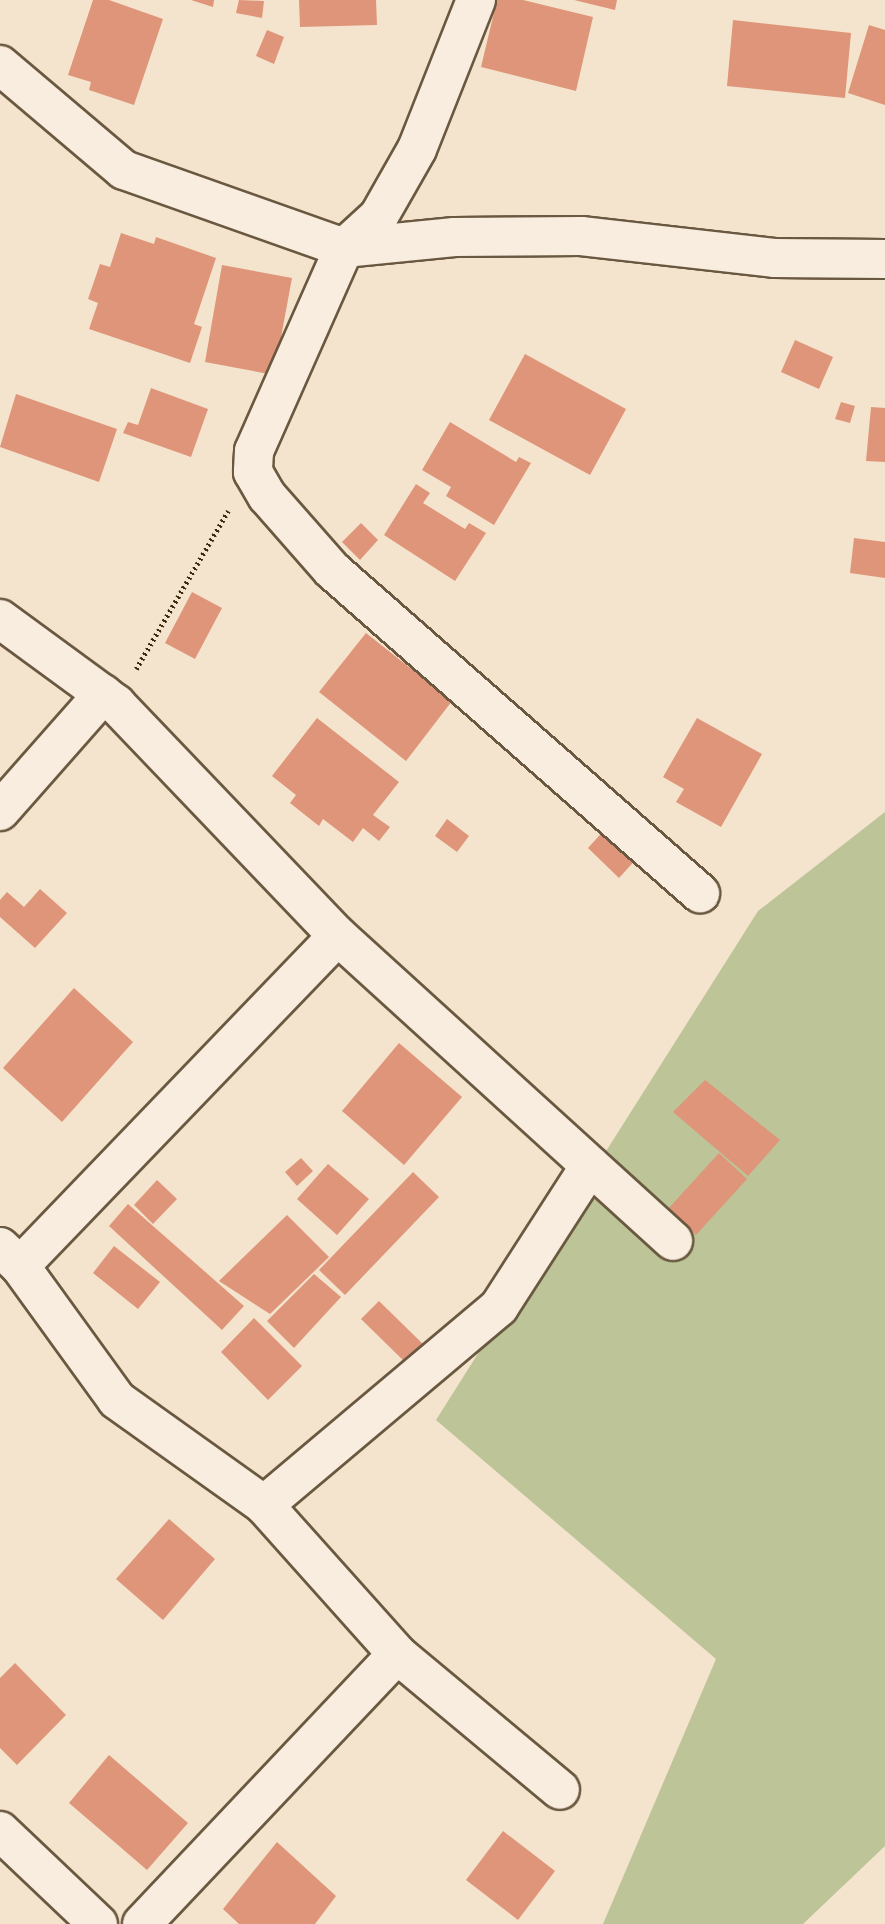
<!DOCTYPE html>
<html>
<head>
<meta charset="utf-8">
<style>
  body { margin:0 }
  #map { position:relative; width:885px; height:1924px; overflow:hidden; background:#f4e4cd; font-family:"IM FELL French Canon",serif }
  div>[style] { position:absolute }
  .green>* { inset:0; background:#bcc498 }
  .building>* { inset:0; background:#df9579 }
  .path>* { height:4.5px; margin-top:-2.25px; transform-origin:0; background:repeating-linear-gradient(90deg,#3c2a11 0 2px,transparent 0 5.5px) }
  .roads { filter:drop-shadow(2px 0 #6a5840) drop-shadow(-2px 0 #6a5840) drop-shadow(0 2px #6a5840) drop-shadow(0 -2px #6a5840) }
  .minor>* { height:38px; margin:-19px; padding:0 19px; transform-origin:19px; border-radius:19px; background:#f8edde }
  span { translate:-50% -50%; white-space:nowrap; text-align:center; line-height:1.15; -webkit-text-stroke:5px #f8edde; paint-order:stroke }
</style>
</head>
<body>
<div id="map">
  <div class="green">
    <div style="clip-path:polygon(885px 812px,885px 1846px,803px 1924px,603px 1924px,716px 1659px,436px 1420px,758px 911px)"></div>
  </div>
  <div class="building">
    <div style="clip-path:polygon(93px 0,109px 0,163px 19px,134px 105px,89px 90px,91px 82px,68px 75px)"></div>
    <div style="clip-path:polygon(191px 0,214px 0,213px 7px)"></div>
    <div style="clip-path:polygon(239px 0,264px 1px,262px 18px,236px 13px)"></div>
    <div style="clip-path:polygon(299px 0,376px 0,377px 25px,300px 27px)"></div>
    <div style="clip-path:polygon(497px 0,523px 0,593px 17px,576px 91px,481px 67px)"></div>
    <div style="clip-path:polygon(574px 0,617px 0,615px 10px)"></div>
    <div style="clip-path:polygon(733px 20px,851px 33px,845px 98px,727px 86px)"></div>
    <div style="clip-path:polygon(869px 25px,885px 30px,885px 105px,848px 93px)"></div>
    <div style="clip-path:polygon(267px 30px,284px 37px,274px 64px,256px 56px)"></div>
    <div style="clip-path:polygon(121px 233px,154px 244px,156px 237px,216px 258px,194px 324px,202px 327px,190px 363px,89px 329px,98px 303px,88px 299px,100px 264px,110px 267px)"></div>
    <div style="clip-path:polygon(222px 265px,292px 278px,274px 375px,205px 362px)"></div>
    <div style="clip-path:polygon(795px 340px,833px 357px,819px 389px,781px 372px)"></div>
    <div style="clip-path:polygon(525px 354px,626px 409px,590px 475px,489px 420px)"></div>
    <div style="clip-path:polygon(151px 388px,208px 409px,191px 457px,123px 433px,128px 422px,138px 425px)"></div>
    <div style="clip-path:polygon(16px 394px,117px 429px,99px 482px,0 447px)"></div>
    <div style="clip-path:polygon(841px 402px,855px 406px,850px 423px,835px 419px)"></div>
    <div style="clip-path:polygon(871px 407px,885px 408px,885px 462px,866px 461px)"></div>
    <div style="clip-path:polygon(450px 422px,516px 462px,519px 457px,531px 463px,494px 525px,446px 496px,451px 487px,422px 470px)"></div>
    <div style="clip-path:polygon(416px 484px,430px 493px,423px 503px,465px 529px,469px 523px,486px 533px,455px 581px,384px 535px)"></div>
    <div style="clip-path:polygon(361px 523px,378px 540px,360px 560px,342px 542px)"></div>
    <div style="clip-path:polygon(854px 538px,885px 542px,885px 578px,850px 573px)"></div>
    <div style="clip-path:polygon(192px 592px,222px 608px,195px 659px,165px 643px)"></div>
    <div style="clip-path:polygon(366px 633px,452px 701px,406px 761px,319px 692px)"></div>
    <div style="clip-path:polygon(317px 718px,399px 782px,373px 815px,390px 827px,379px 841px,363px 828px,353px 842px,323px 819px,319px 826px,290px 803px,296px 795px,272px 776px)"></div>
    <div style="clip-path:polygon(697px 718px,762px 754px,721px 827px,676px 802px,684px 789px,663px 777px)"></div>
    <div style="clip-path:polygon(447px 819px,469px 836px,457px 852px,435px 836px)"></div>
    <div style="clip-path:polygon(608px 826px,639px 856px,619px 878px,588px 848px)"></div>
    <div style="clip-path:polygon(40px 889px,67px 913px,35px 948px,0 917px,0 900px,7px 892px,24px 907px)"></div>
    <div style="clip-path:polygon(74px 988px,133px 1042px,62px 1122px,3px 1068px)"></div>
    <div style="clip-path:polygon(399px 1043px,462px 1097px,404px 1165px,342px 1111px)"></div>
    <div style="clip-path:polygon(705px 1080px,780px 1140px,748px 1176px,673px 1112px)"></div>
    <div style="clip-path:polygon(719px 1153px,747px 1179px,696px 1235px,668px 1209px)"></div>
    <div style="clip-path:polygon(301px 1158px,313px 1171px,297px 1186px,285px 1172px)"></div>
    <div style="clip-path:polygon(328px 1164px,369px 1199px,337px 1235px,297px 1199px)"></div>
    <div style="clip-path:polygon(413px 1172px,439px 1197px,345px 1295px,319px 1270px)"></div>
    <div style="clip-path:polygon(157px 1180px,177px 1199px,153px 1224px,134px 1205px)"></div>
    <div style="clip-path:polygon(128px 1204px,244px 1306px,222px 1330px,109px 1226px)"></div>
    <div style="clip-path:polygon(287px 1215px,329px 1257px,270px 1314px,219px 1281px)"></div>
    <div style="clip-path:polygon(114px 1246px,160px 1282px,138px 1309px,93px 1273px)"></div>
    <div style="clip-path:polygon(314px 1274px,341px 1297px,294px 1348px,267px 1321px)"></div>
    <div style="clip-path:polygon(379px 1301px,425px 1346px,408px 1365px,361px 1319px)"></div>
    <div style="clip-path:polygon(254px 1318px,302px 1366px,268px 1400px,221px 1352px)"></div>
    <div style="clip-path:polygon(169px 1519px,215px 1559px,163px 1620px,116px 1579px)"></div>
    <div style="clip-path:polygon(15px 1663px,66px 1715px,17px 1765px,0 1748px,0 1678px)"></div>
    <div style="clip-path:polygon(109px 1755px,188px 1823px,147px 1870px,69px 1803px)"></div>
    <div style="clip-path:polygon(503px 1831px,555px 1871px,518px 1920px,466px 1880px)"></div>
    <div style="clip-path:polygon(277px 1842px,336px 1896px,315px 1924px,239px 1924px,223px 1909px)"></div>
  </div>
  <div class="path">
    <div style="left:136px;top:669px;width:183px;rotate:-59.8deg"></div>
  </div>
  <div class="roads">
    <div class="minor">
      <div style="left:476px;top:0;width:160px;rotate:111.6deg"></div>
      <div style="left:417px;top:149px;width:77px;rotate:119.6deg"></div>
      <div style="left:379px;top:216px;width:47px;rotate:137.6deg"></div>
      <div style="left:344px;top:248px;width:111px;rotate:-5.7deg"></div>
      <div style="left:454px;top:237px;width:127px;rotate:-0.5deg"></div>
      <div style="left:581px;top:236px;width:194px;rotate:6.5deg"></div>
      <div style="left:774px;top:258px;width:111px;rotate:0.5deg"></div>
      <div style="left:0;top:65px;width:162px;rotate:40.3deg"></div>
      <div style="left:124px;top:170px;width:233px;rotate:19.5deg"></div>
      <div style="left:344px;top:248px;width:222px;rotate:113.9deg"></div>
      <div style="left:254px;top:451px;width:21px;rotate:93deg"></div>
      <div style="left:253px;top:472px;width:28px;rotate:60deg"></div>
      <div style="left:267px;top:496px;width:98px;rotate:48.7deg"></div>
      <div style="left:332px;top:570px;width:490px;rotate:41.3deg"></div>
      <div style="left:0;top:619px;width:144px;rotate:36.2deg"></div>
      <div style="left:116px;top:704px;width:321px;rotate:46.3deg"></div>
      <div style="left:338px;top:936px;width:453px;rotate:42.3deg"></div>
      <div style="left:0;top:811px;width:156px;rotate:-48.6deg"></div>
      <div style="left:0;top:1247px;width:28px;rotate:44deg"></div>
      <div style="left:20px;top:1266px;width:165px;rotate:54.1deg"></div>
      <div style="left:117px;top:1400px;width:181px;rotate:35.5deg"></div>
      <div style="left:264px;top:1505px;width:200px;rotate:48.2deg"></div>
      <div style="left:397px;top:1654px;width:212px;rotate:39.8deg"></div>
      <div style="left:20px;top:1266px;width:458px;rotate:-46.1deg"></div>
      <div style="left:264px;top:1505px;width:307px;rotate:-40.1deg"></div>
      <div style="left:499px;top:1307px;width:168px;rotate:-57.2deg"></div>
      <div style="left:0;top:1831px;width:135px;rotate:43.5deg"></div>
      <div style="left:142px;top:1924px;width:371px;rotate:-46.6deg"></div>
    </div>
  </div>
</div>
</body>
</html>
